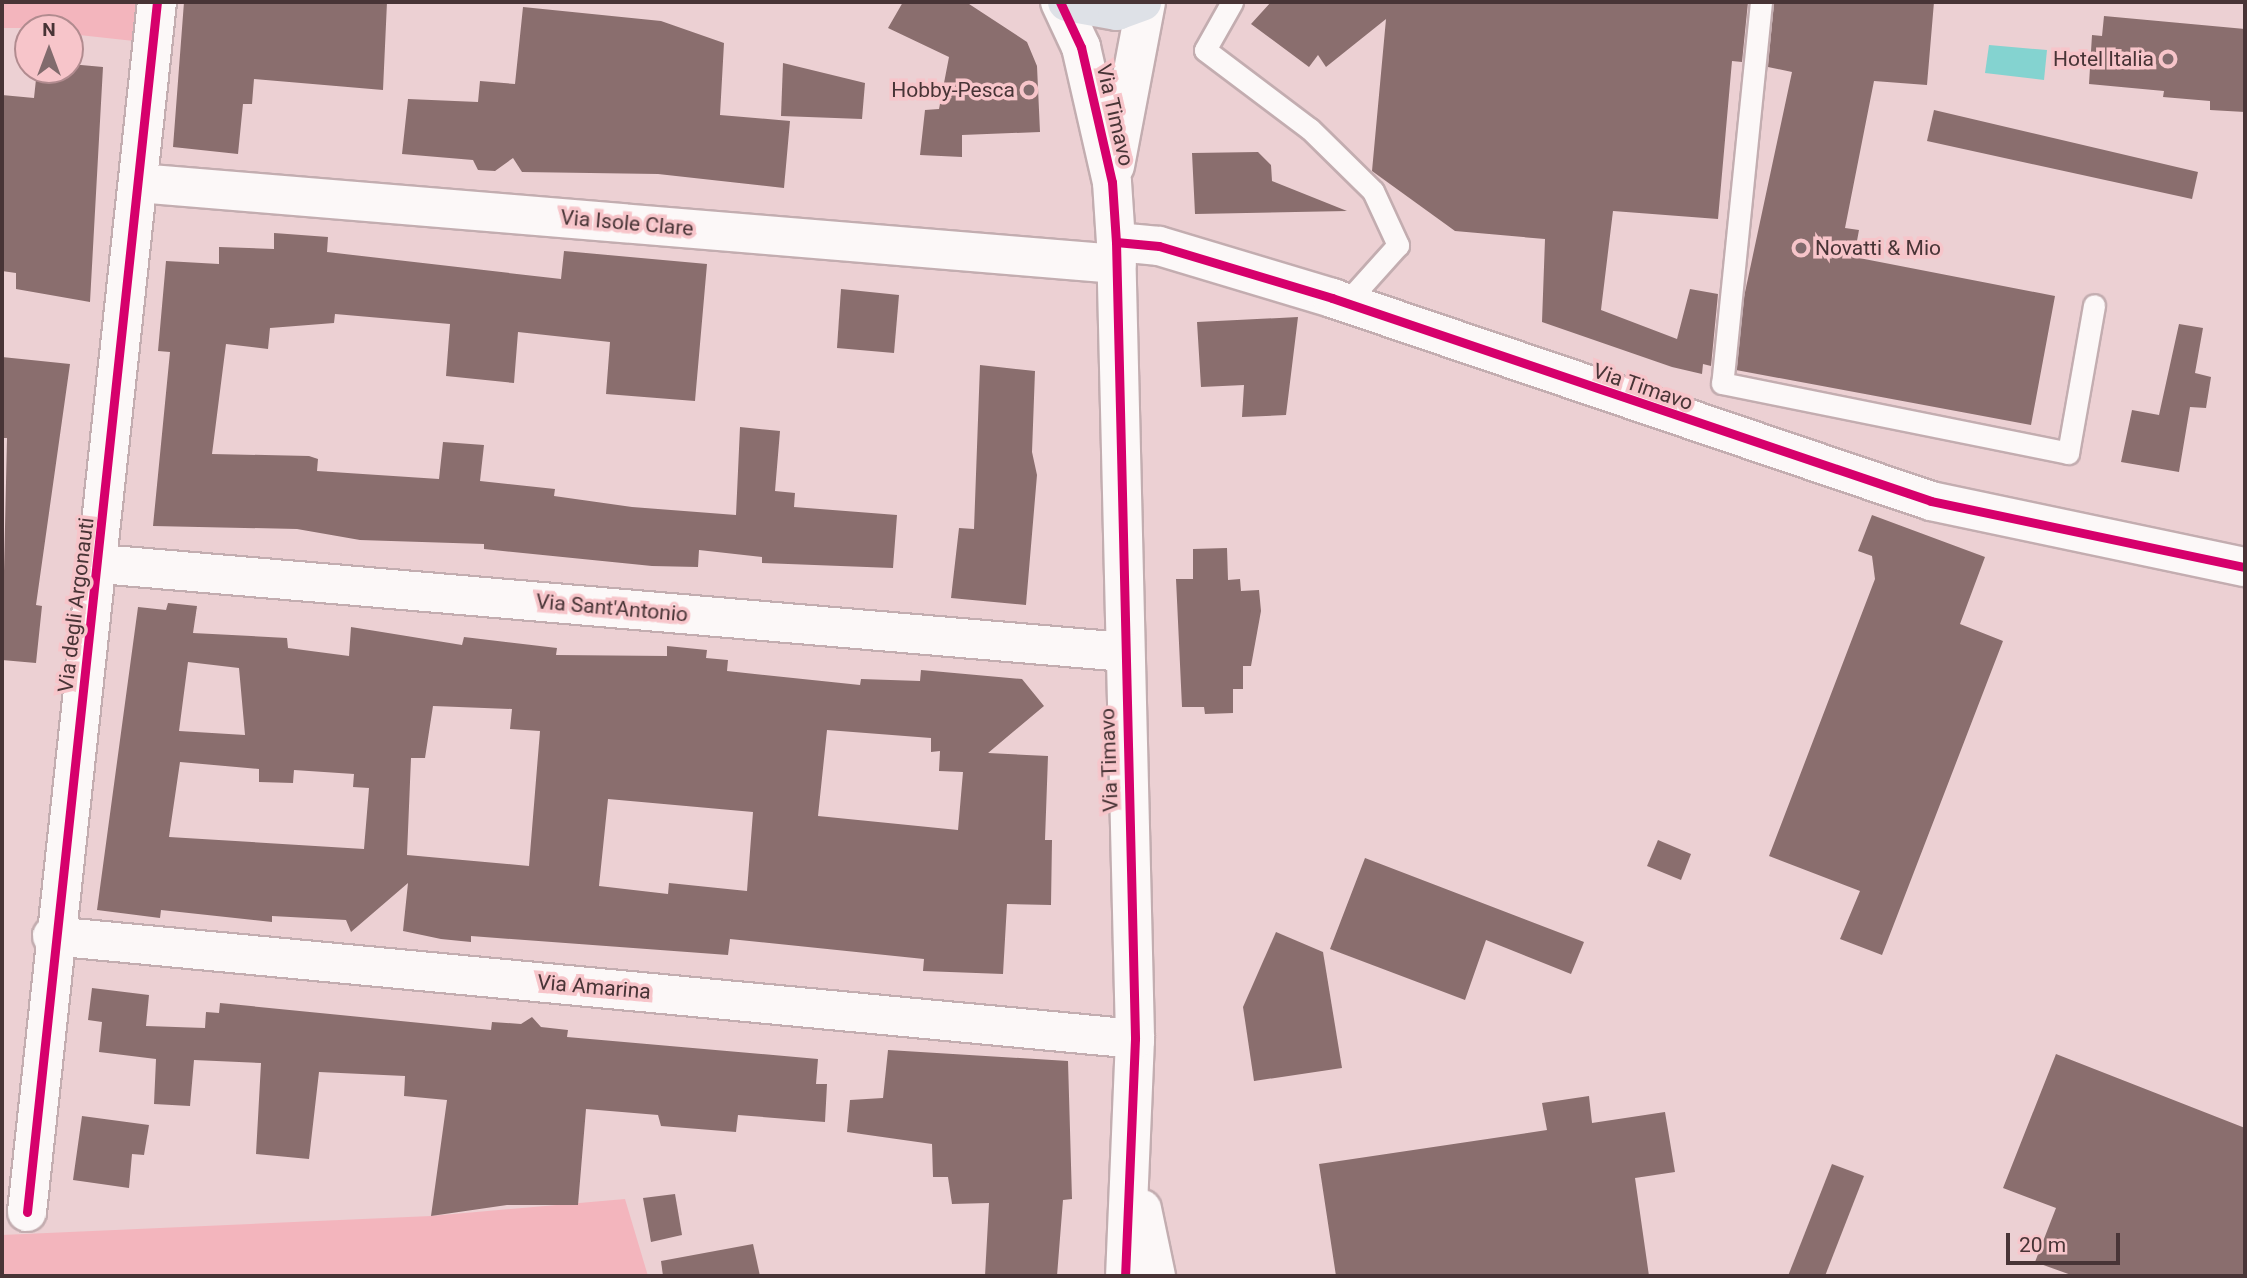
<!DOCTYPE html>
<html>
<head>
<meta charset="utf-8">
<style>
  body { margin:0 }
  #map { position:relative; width:2247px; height:1278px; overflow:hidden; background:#ecd0d3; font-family:Roboto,sans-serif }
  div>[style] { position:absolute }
  .green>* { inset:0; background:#f3b5bd }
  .water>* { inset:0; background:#84d3d0 }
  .building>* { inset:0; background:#8a6e6e }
  .roads { filter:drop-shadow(2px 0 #c3adb0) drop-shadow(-2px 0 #c3adb0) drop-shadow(0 2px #c3adb0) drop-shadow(0 -2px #c3adb0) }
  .service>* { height:21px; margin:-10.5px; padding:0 10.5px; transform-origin:10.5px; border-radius:10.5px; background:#fcf8f8 }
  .minor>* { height:38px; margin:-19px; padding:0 19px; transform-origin:19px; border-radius:19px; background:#fcf8f8 }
  .primary>* { height:38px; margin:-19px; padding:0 19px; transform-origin:19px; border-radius:19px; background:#dee1e7 }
  .cycleway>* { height:9px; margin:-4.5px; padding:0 4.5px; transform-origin:4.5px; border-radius:4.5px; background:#d6006c }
  .dots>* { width:19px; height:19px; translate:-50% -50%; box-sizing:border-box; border:4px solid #f7c5ca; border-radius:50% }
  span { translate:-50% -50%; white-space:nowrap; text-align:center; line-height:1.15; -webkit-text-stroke:7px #f7c5ca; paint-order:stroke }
  .poi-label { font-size:21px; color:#483436 }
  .right { translate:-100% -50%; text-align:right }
  .left { translate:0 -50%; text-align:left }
  .street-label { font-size:21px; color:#483436 }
  .frame { position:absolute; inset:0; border:4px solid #483436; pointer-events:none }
  .north { position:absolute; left:14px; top:14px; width:70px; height:70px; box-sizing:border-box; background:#f7c5ca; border:2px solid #b18b8f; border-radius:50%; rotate:0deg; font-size:19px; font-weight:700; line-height:28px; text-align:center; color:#483436 }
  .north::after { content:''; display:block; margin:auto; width:24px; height:32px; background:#816b6d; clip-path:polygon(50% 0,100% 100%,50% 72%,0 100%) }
  .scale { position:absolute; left:2006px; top:1233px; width:114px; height:32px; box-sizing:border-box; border:4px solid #483436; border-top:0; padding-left:9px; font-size:21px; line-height:24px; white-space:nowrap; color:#483436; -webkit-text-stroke:5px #f7c5ca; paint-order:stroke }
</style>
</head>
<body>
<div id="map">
  <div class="green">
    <div style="clip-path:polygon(2px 2px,139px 2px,134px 41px,70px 34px,70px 28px,2px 28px)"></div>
    <div style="clip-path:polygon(625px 1199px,648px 1276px,2px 1276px,2px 1235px,431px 1216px)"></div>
  </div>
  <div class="water">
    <div style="clip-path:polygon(1989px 45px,2047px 50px,2044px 80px,1985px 73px)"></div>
  </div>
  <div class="building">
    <div style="clip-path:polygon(184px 2px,387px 2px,383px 90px,254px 79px,252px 104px,243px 104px,238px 154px,173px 147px)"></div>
    <div style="clip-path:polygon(903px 2px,966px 2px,1027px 42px,1037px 66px,1040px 132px,962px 135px,962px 157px,920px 155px,925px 110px,939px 109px,949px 57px,888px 28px)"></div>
    <div style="clip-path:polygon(1271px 2px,1748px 2px,1742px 62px,1732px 61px,1718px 219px,1613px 211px,1601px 310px,1677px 339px,1690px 289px,1718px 294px,1711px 366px,1703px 364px,1702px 374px,1672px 367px,1542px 322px,1545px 239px,1455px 231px,1372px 171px,1386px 19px,1326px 67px,1318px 55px,1309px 67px,1251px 24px)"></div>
    <div style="clip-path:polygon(1774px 2px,1934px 2px,1927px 85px,1874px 81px,1845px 228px,1859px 230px,1854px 257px,2055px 296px,2031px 425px,1736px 370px,1744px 297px,1792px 72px,1768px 67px)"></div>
    <div style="clip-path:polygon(523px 7px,661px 21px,724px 43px,720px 115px,790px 121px,784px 188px,658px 174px,522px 172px,513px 158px,495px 171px,478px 170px,473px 160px,402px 154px,408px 99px,478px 102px,480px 81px,515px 84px)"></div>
    <div style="clip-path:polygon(2104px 16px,2245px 29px,2245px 112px,2210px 110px,2210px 101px,2163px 97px,2164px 91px,2089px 84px,2092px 35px,2102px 36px)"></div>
    <div style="clip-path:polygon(783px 63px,865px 83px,862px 119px,781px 116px)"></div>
    <div style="clip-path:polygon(70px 64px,103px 67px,90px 302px,16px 289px,16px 273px,2px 271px,2px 95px,34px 98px,37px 70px,70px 70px)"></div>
    <div style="clip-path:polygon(1934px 110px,2198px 172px,2192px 199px,1927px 141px)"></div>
    <div style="clip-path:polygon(1258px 152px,1271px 165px,1272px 181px,1347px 211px,1195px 214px,1192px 153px)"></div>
    <div style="clip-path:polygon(274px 233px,328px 237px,327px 252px,561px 279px,564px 251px,707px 264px,695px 401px,606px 394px,610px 342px,518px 332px,514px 383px,446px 376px,450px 324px,335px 314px,334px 323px,270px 328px,268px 349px,226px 344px,212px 454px,309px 456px,318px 459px,317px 471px,439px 479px,443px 442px,484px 445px,480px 481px,555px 489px,554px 496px,632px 507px,736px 515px,740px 427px,780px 431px,775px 491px,795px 493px,794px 507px,897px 515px,893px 568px,762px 563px,762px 557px,699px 550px,698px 567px,652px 566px,484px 549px,484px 544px,360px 540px,297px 529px,153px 526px,170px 352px,158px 351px,166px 261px,219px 264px,219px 247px,274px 249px)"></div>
    <div style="clip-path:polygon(841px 289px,899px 295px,894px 353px,837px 348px)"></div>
    <div style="clip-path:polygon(1298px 317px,1286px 415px,1242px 417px,1244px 385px,1201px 387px,1197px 322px)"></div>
    <div style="clip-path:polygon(2179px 324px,2203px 328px,2195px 373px,2211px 377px,2206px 408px,2190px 407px,2179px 472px,2121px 462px,2132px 410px,2159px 415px)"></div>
    <div style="clip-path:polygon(2px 357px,70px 364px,36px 605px,42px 606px,36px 663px,2px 660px,7px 438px,2px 438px)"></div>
    <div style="clip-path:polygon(980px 365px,1035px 371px,1032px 452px,1037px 475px,1026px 605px,951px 598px,959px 528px,974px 529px)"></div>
    <div style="clip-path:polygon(1872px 515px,1985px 557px,1960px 624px,2003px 641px,1882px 955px,1840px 939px,1860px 891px,1769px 856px,1875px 579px,1872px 556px,1858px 551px)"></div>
    <div style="clip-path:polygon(1227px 548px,1228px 580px,1240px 579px,1241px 591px,1259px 590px,1261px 611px,1251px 666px,1243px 666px,1243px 689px,1233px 689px,1233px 713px,1205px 714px,1204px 707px,1182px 707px,1176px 579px,1193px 579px,1193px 549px)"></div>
    <div style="clip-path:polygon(evenodd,168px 603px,197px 606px,193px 633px,287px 638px,288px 648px,349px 656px,351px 627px,462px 645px,464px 637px,557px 648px,556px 655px,667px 656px,667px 646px,707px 650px,706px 658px,728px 660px,727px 671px,860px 685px,861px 679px,920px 681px,921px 670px,1022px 679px,1044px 706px,988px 753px,1048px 756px,1045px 840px,1052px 840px,1051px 905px,1007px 904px,1003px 974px,923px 971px,924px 959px,730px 939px,728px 955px,471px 936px,471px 942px,441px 939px,403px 931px,408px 883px,351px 932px,346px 920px,272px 916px,272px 922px,161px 910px,160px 918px,97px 910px,138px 607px,166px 610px,168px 603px,188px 662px,239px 668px,245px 735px,179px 731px,188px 662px,168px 603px,433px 706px,512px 709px,510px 729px,540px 731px,529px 866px,407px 855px,411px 758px,425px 758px,433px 706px,168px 603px,827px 730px,931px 738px,931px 752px,940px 751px,939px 771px,963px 772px,958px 830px,818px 816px,827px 730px,168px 603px,180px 762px,259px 769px,259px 782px,293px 783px,294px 770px,354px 774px,353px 787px,369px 788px,364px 849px,169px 837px,180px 762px,168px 603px,608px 799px,753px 812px,747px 891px,669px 883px,668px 894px,599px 886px,608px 799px)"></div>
    <div style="clip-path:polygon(1658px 840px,1691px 854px,1681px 880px,1647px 866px)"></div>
    <div style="clip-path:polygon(1365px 858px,1584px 942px,1571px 974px,1486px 940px,1465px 1000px,1330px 949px)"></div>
    <div style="clip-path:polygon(1276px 932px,1323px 952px,1342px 1068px,1254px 1081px,1243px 1007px)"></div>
    <div style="clip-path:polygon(92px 988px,149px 995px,146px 1026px,205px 1028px,206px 1012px,219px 1013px,220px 1003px,491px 1030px,492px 1022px,521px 1024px,532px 1017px,541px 1027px,568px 1030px,567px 1037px,818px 1059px,816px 1084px,827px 1084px,825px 1122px,738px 1115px,736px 1132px,661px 1126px,658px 1115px,586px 1109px,578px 1205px,507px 1205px,431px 1216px,447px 1100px,404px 1096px,405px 1076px,319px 1072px,309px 1159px,256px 1154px,261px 1063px,194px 1060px,190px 1106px,154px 1104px,156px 1059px,99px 1052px,102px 1022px,88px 1020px)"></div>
    <div style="clip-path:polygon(888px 1050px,1068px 1061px,1072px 1199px,1063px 1200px,1057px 1276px,985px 1276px,989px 1203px,952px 1204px,948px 1177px,933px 1177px,932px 1144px,847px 1132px,850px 1100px,883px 1098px)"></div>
    <div style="clip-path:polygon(2056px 1054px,2245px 1128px,2245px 1276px,2074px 1276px,2035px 1262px,2056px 1208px,2003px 1188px)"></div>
    <div style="clip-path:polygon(1589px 1096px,1592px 1123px,1665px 1112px,1675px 1172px,1635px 1178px,1649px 1276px,1336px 1276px,1319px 1164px,1547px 1130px,1542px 1103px)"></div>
    <div style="clip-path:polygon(82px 1116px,149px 1125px,144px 1155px,132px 1154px,129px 1188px,73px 1180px)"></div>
    <div style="clip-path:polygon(1832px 1164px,1864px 1176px,1825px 1276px,1788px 1276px)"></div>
    <div style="clip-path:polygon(675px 1194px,682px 1235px,651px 1242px,643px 1198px)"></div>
    <div style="clip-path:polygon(753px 1244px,760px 1276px,663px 1276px,661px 1261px)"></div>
  </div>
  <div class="roads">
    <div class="service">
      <div style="left:1232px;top:2px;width:55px;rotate:119.4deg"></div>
      <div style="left:1205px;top:50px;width:131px;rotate:37deg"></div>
      <div style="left:1310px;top:129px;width:88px;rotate:44.5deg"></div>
      <div style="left:1373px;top:191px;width:60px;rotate:65.2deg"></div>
      <div style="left:1398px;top:245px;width:78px;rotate:131.9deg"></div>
      <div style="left:1761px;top:2px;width:383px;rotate:95.8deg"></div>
      <div style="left:1722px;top:383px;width:353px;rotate:11.4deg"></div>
      <div style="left:2068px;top:453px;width:150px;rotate:-80deg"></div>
    </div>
    <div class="minor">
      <div style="left:1060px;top:2px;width:50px;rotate:65deg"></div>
      <div style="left:1081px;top:47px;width:139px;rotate:77.1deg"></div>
      <div style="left:1112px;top:182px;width:60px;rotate:86.2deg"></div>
      <div style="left:1116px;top:242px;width:797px;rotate:88.63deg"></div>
      <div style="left:1135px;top:1039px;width:237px;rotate:92.4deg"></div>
      <div style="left:1115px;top:166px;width:167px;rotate:-79.3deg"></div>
      <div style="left:138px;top:183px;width:982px;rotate:4.73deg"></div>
      <div style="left:1116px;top:242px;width:43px;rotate:5.3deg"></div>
      <div style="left:1159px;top:246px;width:181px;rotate:16.7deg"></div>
      <div style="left:1332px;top:298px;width:632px;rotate:18.72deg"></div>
      <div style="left:1931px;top:501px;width:321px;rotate:11.9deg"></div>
      <div style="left:100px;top:564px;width:1028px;rotate:4.91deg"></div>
      <div style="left:52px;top:936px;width:1088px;rotate:5.43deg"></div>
      <div style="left:1142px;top:1209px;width:68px;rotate:78.2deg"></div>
      <div style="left:27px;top:1212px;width:1217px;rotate:-83.87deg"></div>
    </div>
    <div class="primary">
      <div style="left:1067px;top:2px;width:51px;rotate:10.2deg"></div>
      <div style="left:1117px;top:11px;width:27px;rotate:-20deg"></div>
    </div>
  </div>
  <div class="cycleway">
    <div style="left:1060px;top:2px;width:50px;rotate:65deg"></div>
    <div style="left:1081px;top:47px;width:139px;rotate:77.1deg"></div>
    <div style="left:1112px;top:182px;width:60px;rotate:86.2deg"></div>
    <div style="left:1116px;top:242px;width:797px;rotate:88.63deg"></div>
    <div style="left:1135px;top:1039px;width:237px;rotate:92.4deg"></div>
    <div style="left:1116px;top:242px;width:43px;rotate:5.3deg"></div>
    <div style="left:1159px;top:246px;width:181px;rotate:16.7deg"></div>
    <div style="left:1332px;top:298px;width:632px;rotate:18.72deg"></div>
    <div style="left:1931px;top:501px;width:321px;rotate:11.9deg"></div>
    <div style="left:27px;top:1212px;width:1217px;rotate:-83.87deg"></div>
  </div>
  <div class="dots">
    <div style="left:2168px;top:59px;background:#816b6d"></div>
    <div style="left:1029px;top:90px;background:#816b6d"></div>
    <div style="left:1801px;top:248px;background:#816b6d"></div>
  </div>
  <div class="poi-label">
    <span class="right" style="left:2154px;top:59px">Hotel Italia</span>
    <span class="right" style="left:1015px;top:90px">Hobby-Pesca</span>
    <span class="left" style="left:1815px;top:248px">Novatti &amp; Mio</span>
  </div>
  <div class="street-label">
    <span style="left:1115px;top:115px;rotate:77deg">Via Timavo</span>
    <span style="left:627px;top:223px;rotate:5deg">Via Isole Clare</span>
    <span style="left:1643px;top:387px;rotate:19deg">Via Timavo</span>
    <span style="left:76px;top:605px;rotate:-83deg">Via degli Argonauti</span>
    <span style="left:612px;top:608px;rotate:5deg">Via Sant'Antonio</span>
    <span style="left:1109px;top:760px;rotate:-92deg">Via Timavo</span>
    <span style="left:594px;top:987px;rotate:5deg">Via Amarina</span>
  </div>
  <div class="frame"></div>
  <div class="north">N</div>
  <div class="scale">20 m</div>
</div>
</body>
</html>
